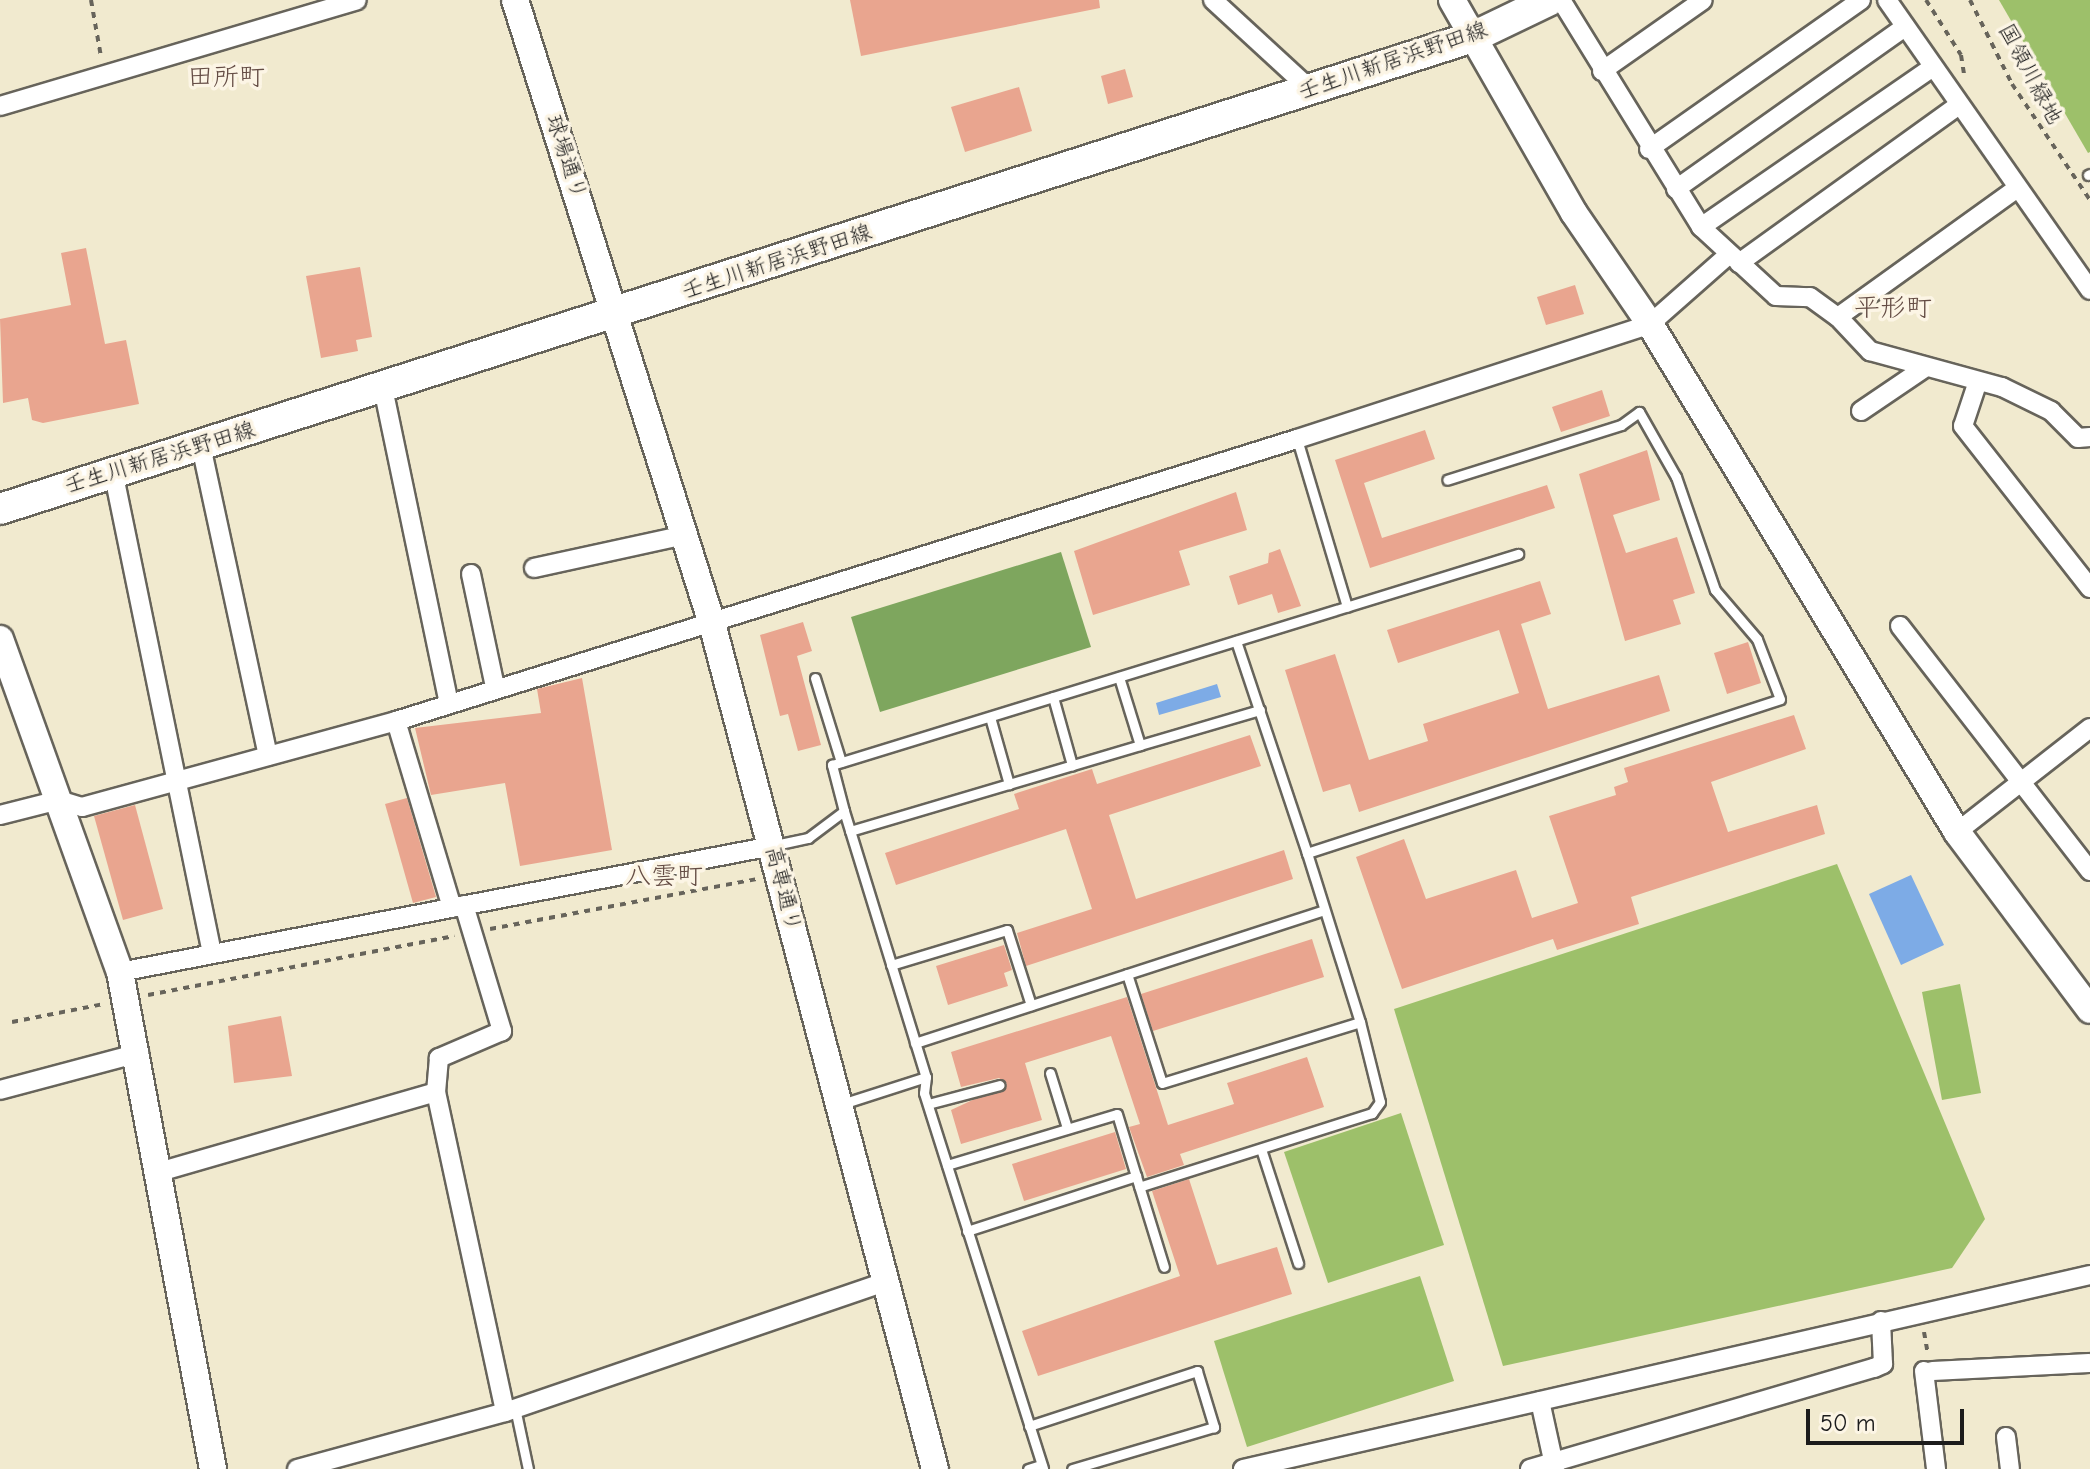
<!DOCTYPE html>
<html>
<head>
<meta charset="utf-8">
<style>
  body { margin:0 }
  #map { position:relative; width:2090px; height:1469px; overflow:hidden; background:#f1eacf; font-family:"Comic Neue","Klee One",sans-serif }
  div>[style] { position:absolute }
  .green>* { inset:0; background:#9dc06a }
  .forest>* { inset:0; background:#7ea65e }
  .water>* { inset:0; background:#7dabe6 }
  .building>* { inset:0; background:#e9a58f }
  .path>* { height:4px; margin-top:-2px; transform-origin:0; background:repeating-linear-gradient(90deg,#67645b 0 6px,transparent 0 12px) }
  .roads { filter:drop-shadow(2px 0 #67645b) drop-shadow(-2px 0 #67645b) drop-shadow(0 2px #67645b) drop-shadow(0 -2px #67645b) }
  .lane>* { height:9px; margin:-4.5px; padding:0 4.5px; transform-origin:4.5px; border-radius:4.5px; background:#fff }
  .street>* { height:18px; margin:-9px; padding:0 9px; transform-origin:9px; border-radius:9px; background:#fff }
  .secondary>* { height:26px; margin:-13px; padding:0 13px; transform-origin:13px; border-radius:13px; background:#fff }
  .primary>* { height:30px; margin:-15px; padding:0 15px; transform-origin:15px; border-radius:15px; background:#fff }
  span { translate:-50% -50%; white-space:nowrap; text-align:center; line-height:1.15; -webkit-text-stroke:7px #fcf5e5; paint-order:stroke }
  .street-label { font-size:22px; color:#1c1c1c }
  .quarter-label { font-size:26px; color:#644c44 }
  .scale { position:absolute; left:1806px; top:1409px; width:158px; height:36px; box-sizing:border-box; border:4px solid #1c1c1c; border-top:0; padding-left:10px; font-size:24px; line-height:28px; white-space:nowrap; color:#1c1c1c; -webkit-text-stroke:6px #fcf5e5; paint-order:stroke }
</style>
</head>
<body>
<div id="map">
  <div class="green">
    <div style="clip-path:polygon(1999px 0,2090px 0,2090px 152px,2088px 153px)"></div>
    <div style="clip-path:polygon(1837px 864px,1985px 1219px,1952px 1268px,1503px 1366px,1394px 1009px)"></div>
    <div style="clip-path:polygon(1960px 984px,1981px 1093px,1942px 1100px,1922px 992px)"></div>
    <div style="clip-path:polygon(1401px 1113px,1444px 1245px,1328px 1283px,1284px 1152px)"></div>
    <div style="clip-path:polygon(1420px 1276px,1454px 1381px,1247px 1447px,1214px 1341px)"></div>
  </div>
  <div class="forest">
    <div style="clip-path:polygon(1061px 552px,1091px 647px,880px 712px,851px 617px)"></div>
  </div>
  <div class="water">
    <div style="clip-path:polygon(1217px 684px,1221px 697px,1159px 715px,1156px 703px)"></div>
    <div style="clip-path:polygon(1911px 875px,1944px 945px,1901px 965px,1869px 894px)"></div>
  </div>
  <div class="building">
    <div style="clip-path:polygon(850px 0,1099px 0,1100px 8px,861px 56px)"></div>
    <div style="clip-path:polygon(1125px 69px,1133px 97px,1108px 104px,1101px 76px)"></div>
    <div style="clip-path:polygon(1019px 87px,1032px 131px,965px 152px,951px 107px)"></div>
    <div style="clip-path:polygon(86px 248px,105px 344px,126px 340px,139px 404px,43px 423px,32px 420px,28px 398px,3px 403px,0 319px,71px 305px,61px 253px)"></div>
    <div style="clip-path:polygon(360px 267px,372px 337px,356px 340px,358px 351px,321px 358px,306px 276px)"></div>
    <div style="clip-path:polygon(1575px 285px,1584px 314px,1546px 325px,1537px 297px)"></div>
    <div style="clip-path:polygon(1602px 390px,1610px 416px,1561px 432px,1552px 407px)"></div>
    <div style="clip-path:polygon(1425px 430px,1435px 459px,1364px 483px,1382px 538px,1547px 485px,1555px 508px,1370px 568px,1335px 460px)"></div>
    <div style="clip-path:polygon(1647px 450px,1660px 500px,1613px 515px,1626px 553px,1677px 537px,1695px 593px,1673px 600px,1681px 624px,1625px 641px,1579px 474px)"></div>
    <div style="clip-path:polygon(1236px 492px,1247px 530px,1179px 551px,1190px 585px,1093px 615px,1074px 551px)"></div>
    <div style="clip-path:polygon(1280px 549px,1301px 606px,1278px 613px,1272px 594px,1238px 605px,1229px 576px,1268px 563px,1269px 553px)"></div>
    <div style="clip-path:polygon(1540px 581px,1551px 614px,1521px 624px,1548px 709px,1659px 675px,1670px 711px,1359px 812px,1350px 784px,1323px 792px,1285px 670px,1335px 654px,1369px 760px,1428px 741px,1423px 724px,1519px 693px,1499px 630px,1398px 663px,1387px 630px)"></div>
    <div style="clip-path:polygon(803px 622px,812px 651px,797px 656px,821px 745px,798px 751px,788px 714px,780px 716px,760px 635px)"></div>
    <div style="clip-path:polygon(1748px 642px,1761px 683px,1727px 694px,1714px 653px)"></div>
    <div style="clip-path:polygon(582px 678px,612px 850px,520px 866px,505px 783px,431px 795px,415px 728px,541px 713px,537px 689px)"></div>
    <div style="clip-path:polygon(1794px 715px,1806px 749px,1711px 782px,1728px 832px,1817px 805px,1825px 834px,1631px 897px,1639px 924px,1557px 950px,1553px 939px,1402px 989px,1356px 857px,1404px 839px,1426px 899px,1516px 870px,1532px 918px,1578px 903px,1549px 816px,1616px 795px,1614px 787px,1628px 782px,1624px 768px)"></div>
    <div style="clip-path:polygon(1250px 735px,1261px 766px,1109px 815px,1136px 899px,1284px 850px,1293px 879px,1026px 966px,1017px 933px,1092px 909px,1066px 829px,896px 885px,885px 853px,1019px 809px,1014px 794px,1092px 769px,1097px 784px)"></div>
    <div style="clip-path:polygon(407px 798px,436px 897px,413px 903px,385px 804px)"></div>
    <div style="clip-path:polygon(135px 805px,163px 909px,123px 920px,94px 816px)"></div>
    <div style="clip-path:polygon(1312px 939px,1324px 977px,1153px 1031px,1141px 994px)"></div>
    <div style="clip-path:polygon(1004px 945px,1012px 970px,1004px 973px,1008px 986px,948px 1005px,936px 966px)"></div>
    <div style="clip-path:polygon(1127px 997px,1168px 1125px,1234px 1104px,1227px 1083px,1307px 1057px,1324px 1107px,1180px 1154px,1184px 1165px,1147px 1177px,1129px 1127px,1140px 1124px,1111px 1036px,1025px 1063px,1042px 1120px,961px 1144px,951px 1110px,1007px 1084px,999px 1078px,961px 1087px,951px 1052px)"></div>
    <div style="clip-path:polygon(281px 1016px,292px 1076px,234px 1083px,228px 1026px)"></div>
    <div style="clip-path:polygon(1115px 1132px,1126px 1169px,1024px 1201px,1012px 1164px)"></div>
    <div style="clip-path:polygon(1189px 1179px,1217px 1265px,1277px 1247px,1292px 1294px,1038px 1376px,1022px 1331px,1180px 1276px,1152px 1191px)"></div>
  </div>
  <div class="path">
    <div style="left:91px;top:0;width:58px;rotate:80deg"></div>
    <div style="left:1926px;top:0;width:65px;rotate:57.5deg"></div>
    <div style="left:1961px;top:55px;width:20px;rotate:81deg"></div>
    <div style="left:1970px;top:0;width:94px;rotate:63.4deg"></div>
    <div style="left:2012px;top:84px;width:140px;rotate:56.1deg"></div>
    <div style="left:490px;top:929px;width:271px;rotate:-10.6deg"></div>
    <div style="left:148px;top:995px;width:312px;rotate:-10.9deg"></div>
    <div style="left:12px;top:1022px;width:94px;rotate:-11.1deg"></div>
    <div style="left:1924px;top:1332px;width:23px;rotate:80deg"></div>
  </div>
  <div class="roads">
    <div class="lane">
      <div style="left:2088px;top:175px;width:2px;rotate:-27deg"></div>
      <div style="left:1297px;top:439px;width:175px;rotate:73.4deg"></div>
      <div style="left:1236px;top:641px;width:224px;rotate:71.5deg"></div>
      <div style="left:815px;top:678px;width:88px;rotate:72.8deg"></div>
      <div style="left:1053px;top:697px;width:71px;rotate:74.4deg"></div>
      <div style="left:990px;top:717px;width:70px;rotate:74.2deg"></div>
      <div style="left:1140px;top:745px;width:125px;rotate:-16.3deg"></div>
      <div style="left:844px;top:811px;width:48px;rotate:-104.6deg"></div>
      <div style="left:832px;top:765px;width:718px;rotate:-17.1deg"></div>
      <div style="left:850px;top:831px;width:302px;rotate:-16.5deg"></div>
      <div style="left:1140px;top:745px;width:71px;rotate:-107.2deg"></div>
      <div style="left:775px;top:845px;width:34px;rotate:-12deg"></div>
      <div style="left:808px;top:838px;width:45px;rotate:-36.9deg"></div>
      <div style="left:844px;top:811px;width:278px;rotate:72.9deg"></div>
      <div style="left:926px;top:1077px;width:88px;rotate:162.2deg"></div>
      <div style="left:891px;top:965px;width:121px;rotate:-16.8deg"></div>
      <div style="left:1007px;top:930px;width:79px;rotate:72.3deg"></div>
      <div style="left:1127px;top:974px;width:114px;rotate:72.2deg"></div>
      <div style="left:1162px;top:1083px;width:207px;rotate:-17.1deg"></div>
      <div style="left:1360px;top:1022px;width:82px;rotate:76deg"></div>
      <div style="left:1380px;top:1102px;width:14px;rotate:126deg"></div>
      <div style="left:1372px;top:1113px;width:244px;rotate:162.4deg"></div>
      <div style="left:1360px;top:1022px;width:177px;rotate:-107.4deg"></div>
      <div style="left:1307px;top:853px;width:497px;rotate:-18deg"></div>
      <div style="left:1780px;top:699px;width:64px;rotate:-111deg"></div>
      <div style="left:1757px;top:639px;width:65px;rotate:-130.6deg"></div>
      <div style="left:1715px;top:590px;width:120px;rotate:-109deg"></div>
      <div style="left:1676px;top:477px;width:75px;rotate:-119.6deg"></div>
      <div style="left:1639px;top:412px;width:22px;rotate:144deg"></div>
      <div style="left:1621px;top:425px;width:182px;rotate:162.5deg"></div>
      <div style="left:915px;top:1043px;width:430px;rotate:-18deg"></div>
      <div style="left:1050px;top:1073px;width:58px;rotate:72.8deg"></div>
      <div style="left:926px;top:1077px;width:16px;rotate:97deg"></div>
      <div style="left:924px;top:1093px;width:394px;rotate:72.4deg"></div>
      <div style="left:928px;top:1104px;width:74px;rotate:-14.8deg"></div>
      <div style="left:1261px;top:1149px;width:120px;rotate:72deg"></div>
      <div style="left:947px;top:1165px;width:177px;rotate:-16.7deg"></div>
      <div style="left:1117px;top:1114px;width:65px;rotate:73deg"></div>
      <div style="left:967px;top:1231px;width:178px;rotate:-18deg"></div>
      <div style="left:1136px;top:1176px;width:95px;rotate:72.9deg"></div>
      <div style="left:515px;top:1408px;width:62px;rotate:78deg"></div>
      <div style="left:1029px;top:1426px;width:177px;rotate:-18.1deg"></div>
      <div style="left:1197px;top:1371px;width:59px;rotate:73.1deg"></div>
      <div style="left:1214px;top:1427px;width:148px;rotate:163.5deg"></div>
      <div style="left:1028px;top:1469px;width:14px;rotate:-17deg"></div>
    </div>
    <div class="street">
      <div style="left:1213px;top:0;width:133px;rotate:42.6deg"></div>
      <div style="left:1561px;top:0;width:267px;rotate:58.3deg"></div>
      <div style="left:1701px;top:227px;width:102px;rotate:42.6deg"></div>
      <div style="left:1776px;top:296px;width:34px;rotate:2deg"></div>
      <div style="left:1810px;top:297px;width:34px;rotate:36deg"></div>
      <div style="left:1838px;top:317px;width:218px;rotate:-35.7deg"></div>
      <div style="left:1887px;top:0;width:354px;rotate:55deg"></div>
      <div style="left:1602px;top:71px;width:123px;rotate:-35.1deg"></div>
      <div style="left:0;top:106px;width:372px;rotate:-16.5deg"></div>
      <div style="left:1649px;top:149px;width:259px;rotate:-35.1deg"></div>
      <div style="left:1676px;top:189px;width:281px;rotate:-35.3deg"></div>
      <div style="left:1701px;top:227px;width:282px;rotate:-34.6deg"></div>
      <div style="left:1739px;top:263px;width:271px;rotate:-35.7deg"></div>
      <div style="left:1838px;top:317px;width:47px;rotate:46.7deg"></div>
      <div style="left:1870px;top:351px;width:137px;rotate:15.3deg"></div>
      <div style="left:2002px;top:387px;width:55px;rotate:26.1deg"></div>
      <div style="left:2051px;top:411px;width:38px;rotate:45deg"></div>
      <div style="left:2078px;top:438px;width:12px;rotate:-5deg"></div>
      <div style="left:1977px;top:384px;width:44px;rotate:108.4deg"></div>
      <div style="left:1963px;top:426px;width:206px;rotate:51.9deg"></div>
      <div style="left:383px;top:388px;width:319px;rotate:78.2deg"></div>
      <div style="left:1861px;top:411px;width:78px;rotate:-34.1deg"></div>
      <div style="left:201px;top:446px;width:317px;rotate:77.8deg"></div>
      <div style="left:113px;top:471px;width:493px;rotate:78.4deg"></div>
      <div style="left:534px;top:568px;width:155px;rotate:-12.3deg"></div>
      <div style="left:471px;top:574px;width:116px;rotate:78deg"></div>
      <div style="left:1900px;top:626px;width:310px;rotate:52.2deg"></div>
      <div style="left:396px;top:721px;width:195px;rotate:73.3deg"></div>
      <div style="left:0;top:815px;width:61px;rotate:-14.3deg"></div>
      <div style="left:59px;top:800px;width:24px;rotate:17deg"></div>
      <div style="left:82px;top:807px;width:326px;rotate:-15.3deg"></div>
      <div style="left:396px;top:721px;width:944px;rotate:-17.38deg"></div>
      <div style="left:1297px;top:439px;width:371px;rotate:-18deg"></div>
      <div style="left:1650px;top:324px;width:101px;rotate:-41.4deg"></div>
      <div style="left:1957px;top:832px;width:169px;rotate:-38deg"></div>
      <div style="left:464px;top:905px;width:132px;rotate:73.2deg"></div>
      <div style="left:502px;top:1031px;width:69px;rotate:156.8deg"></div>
      <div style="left:439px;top:1058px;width:34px;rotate:95deg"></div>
      <div style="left:436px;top:1092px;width:327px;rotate:77.8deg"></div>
      <div style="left:120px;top:972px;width:664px;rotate:-10.94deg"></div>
      <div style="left:0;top:1090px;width:144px;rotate:-14.9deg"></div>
      <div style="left:159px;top:1172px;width:288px;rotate:-16.1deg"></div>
      <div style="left:1924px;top:1371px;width:99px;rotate:83deg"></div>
      <div style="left:1932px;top:1371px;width:158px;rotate:-2.9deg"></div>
      <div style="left:1540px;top:1401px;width:70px;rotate:77.6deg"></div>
      <div style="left:2006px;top:1437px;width:32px;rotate:83deg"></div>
      <div style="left:297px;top:1469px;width:216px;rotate:-15.3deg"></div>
      <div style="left:505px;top:1412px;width:405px;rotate:-18.9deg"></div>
      <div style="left:1243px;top:1469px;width:869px;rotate:-12.9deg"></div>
      <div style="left:1530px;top:1469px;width:359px;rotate:-16.4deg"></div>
      <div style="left:1874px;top:1368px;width:10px;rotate:-24deg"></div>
      <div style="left:1883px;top:1364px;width:43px;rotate:-92.7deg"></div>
    </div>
    <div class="secondary">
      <div style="left:515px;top:0;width:658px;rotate:72.47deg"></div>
      <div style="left:713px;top:627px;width:871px;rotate:75.23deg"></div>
      <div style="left:1452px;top:0;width:245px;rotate:60.2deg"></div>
      <div style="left:1574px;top:213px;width:135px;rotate:55.6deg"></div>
      <div style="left:1650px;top:324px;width:594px;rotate:58.85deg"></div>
      <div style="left:1957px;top:832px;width:222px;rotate:53.2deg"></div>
      <div style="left:0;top:639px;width:354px;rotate:70.2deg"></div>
      <div style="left:120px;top:972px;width:506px;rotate:79.4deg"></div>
    </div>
    <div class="primary">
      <div style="left:0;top:509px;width:1547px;rotate:-17.77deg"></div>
      <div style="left:1473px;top:37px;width:85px;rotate:-25.7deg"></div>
    </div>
  </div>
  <div class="street-label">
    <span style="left:1393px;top:61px;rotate:-19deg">壬生川新居浜野田線</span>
    <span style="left:2030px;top:74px;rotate:62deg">国領川緑地</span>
    <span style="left:566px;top:157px;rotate:72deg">球場通り</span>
    <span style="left:777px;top:262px;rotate:-18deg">壬生川新居浜野田線</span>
    <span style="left:160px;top:458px;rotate:-17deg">壬生川新居浜野田線</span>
    <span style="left:783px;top:889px;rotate:76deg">高専通り</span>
  </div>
  <div class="quarter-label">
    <span style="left:226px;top:78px">田所町</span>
    <span style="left:1893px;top:309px">平形町</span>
    <span style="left:664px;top:877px">八雲町</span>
  </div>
  <div class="scale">50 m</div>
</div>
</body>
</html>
